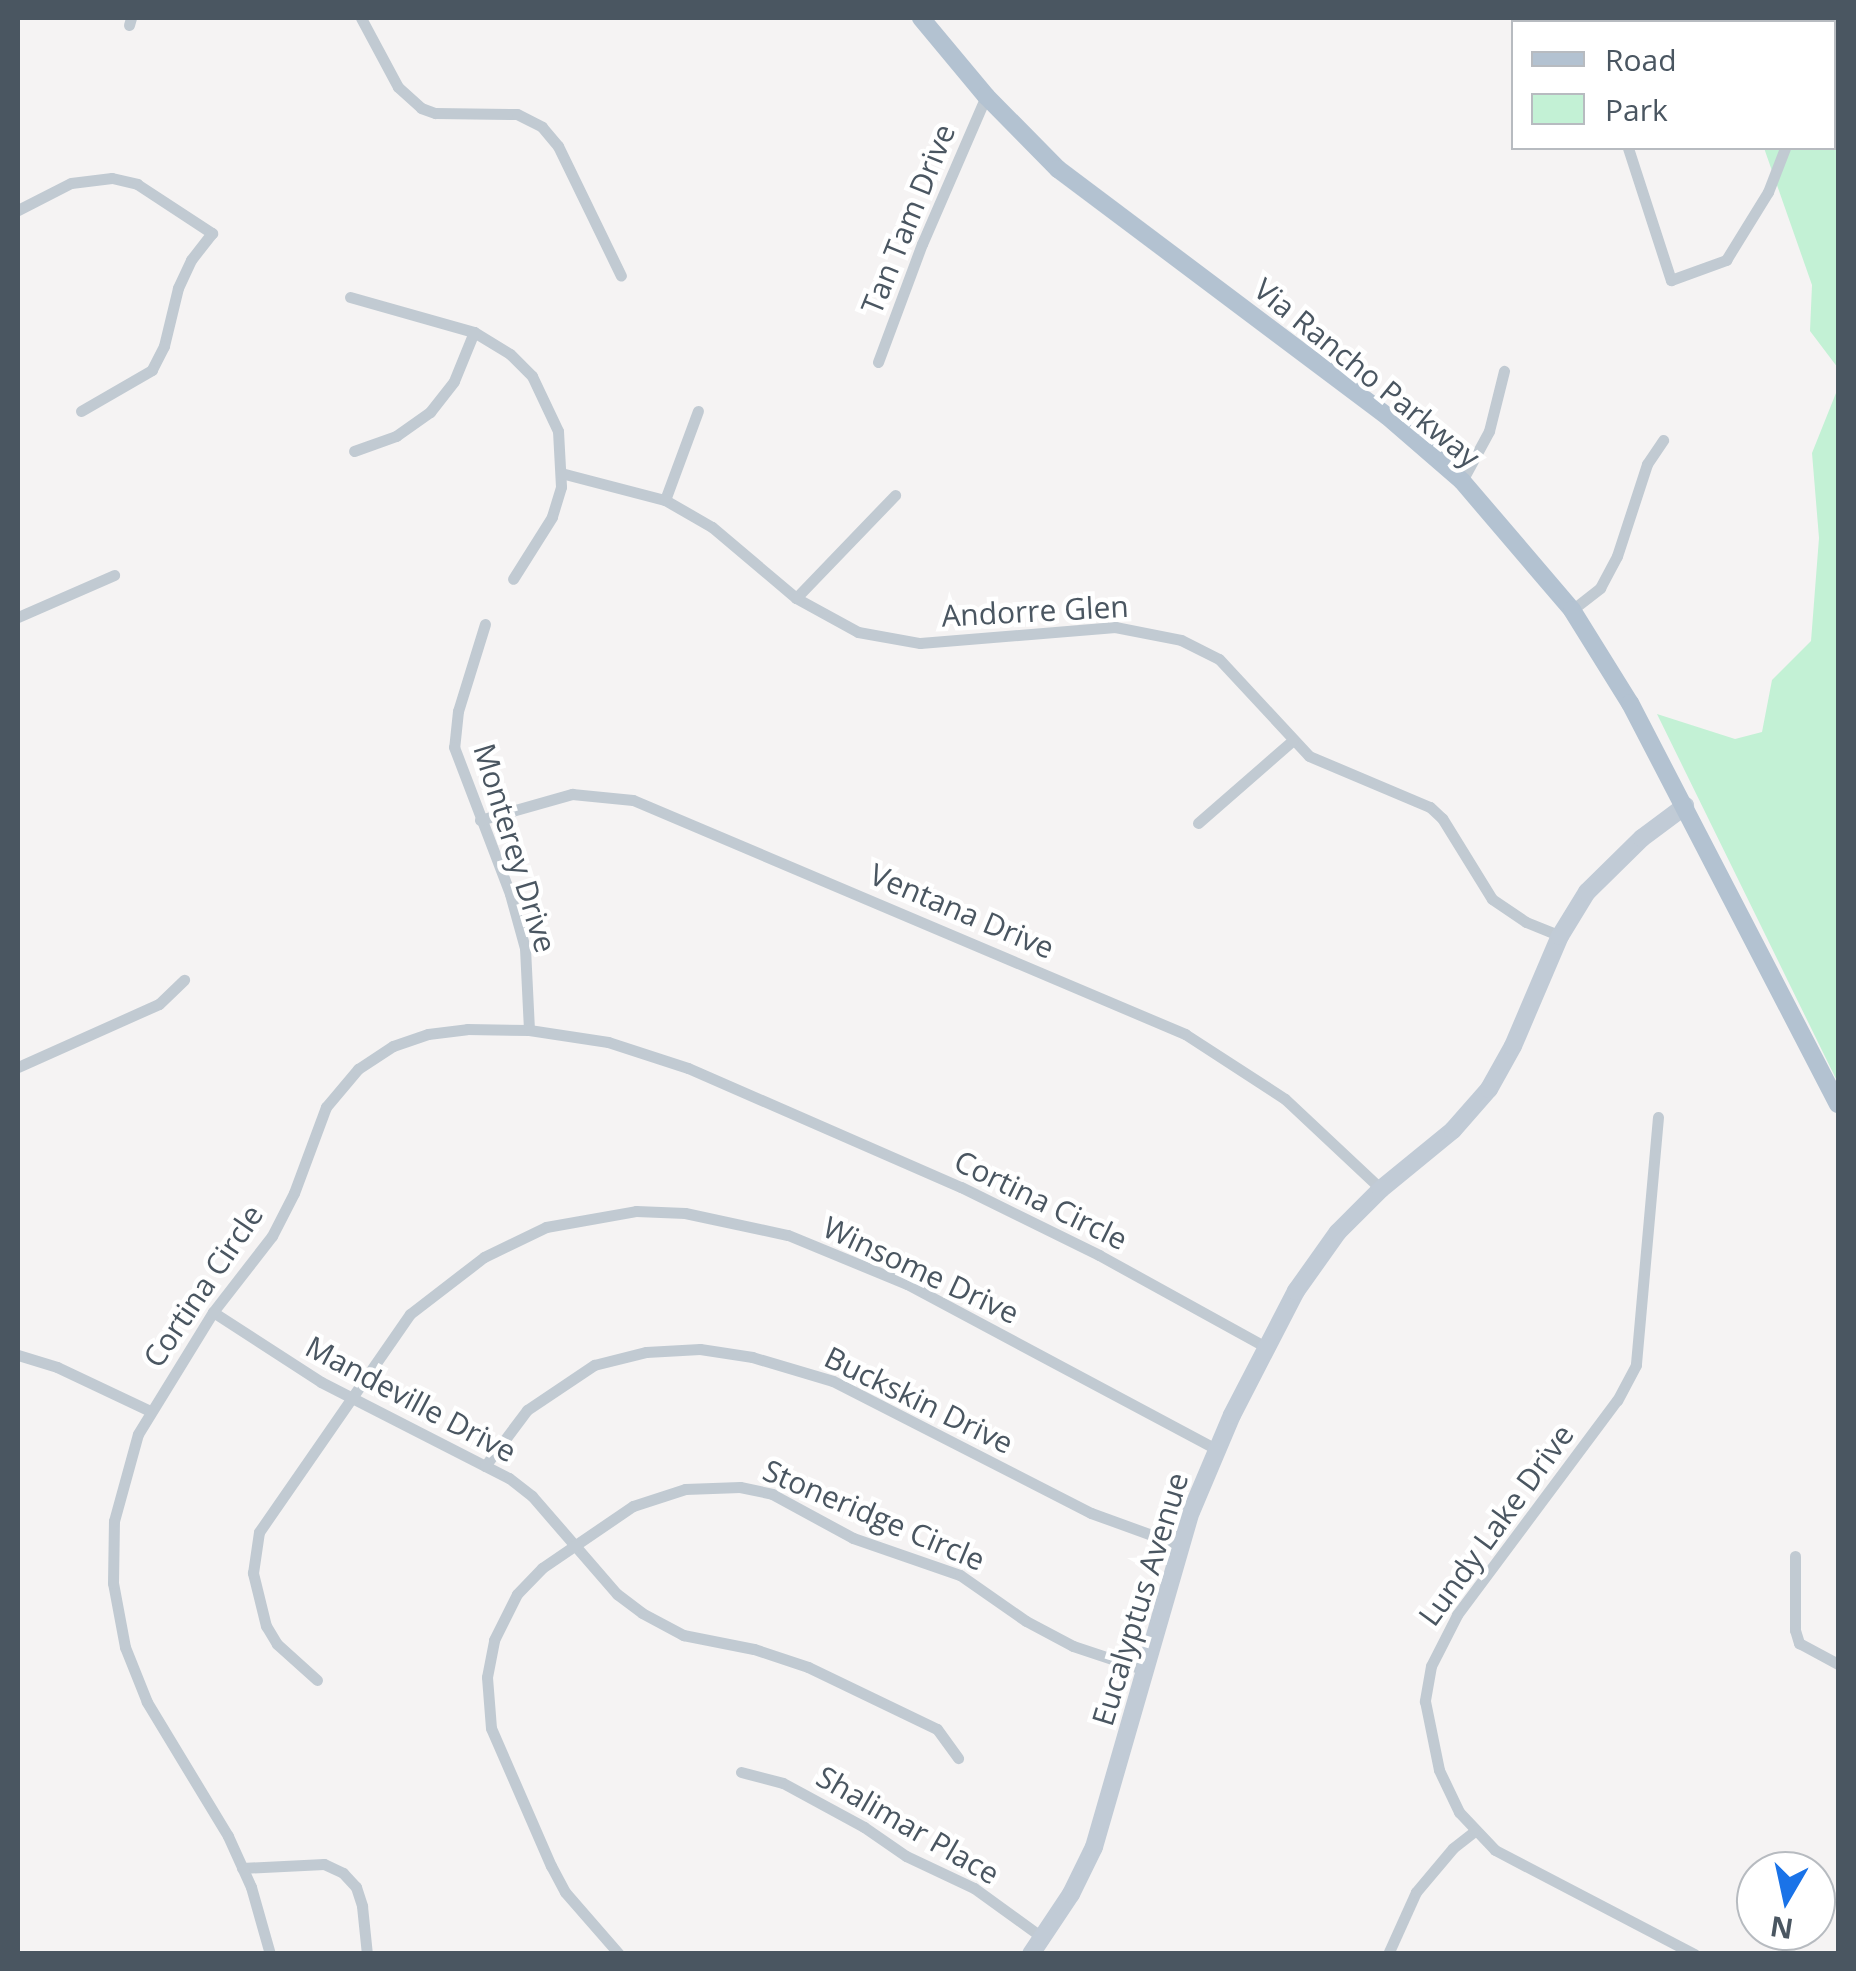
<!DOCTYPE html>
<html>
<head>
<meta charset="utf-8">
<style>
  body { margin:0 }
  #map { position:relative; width:1856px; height:1971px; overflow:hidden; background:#f5f3f3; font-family:"Open Sans",sans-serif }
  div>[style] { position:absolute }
  .green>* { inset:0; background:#c3f1d5 }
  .stream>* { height:4px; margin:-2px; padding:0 2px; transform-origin:2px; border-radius:2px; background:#90daee }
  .street>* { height:11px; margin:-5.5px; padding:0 5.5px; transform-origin:5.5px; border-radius:5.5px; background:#c1cad2 }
  .secondary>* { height:18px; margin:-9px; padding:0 9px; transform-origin:9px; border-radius:9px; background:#c1cbd6 }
  .primary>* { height:18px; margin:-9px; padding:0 9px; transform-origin:9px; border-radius:9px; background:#b3c2d1 }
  span { translate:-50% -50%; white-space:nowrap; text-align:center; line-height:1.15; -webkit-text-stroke:9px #fff; paint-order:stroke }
  .street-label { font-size:30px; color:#4a5661 }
  .frame { position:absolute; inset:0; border:20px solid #4a5661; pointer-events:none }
  .legend { position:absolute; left:1511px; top:20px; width:325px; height:130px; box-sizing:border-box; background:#fff; border:2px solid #b7bbc0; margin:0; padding:12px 18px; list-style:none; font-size:30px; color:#4a5661 }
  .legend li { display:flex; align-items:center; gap:20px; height:50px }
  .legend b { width:50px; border:2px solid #b7bbc0 }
  .north { position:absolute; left:1736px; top:1851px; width:100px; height:100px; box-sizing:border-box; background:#fff; border:2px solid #b7bbc0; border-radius:50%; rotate:189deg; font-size:28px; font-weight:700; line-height:40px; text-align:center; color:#4a5661 }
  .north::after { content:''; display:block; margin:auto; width:35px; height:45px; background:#1a73e8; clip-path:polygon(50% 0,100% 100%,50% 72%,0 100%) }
</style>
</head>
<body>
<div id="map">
  <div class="green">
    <div style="clip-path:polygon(1719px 18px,1838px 18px,1838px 368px,1810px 331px,1812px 285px,1764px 148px,1834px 148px,1834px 22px,1721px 22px)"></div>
    <div style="clip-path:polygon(1838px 388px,1838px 1083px,1657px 714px,1735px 739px,1762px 732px,1772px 680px,1811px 641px,1819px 538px,1812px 453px)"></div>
  </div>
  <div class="stream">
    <div style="left:1834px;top:48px;width:6px;rotate:-51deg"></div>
  </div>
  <div class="street">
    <div style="left:361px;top:18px;width:78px;rotate:61.8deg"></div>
    <div style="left:398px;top:87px;width:31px;rotate:42deg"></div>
    <div style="left:421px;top:108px;width:15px;rotate:20deg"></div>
    <div style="left:435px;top:113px;width:82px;rotate:0.7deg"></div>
    <div style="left:517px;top:114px;width:28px;rotate:27deg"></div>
    <div style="left:542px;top:127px;width:25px;rotate:50deg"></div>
    <div style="left:558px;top:146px;width:144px;rotate:64.1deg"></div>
    <div style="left:1552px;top:18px;width:6px;rotate:39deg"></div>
    <div style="left:1825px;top:22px;width:4px;rotate:-90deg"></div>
    <div style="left:129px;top:25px;width:7px;rotate:-74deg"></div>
    <div style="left:1628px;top:148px;width:139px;rotate:72deg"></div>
    <div style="left:1671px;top:280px;width:59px;rotate:-20deg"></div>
    <div style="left:1726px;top:260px;width:80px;rotate:-58.3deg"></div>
    <div style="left:1768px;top:192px;width:47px;rotate:-68.9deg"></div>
    <div style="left:18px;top:210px;width:59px;rotate:-27deg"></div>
    <div style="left:71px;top:183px;width:41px;rotate:-7deg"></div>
    <div style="left:112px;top:178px;width:26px;rotate:13deg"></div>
    <div style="left:137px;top:184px;width:90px;rotate:33.2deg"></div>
    <div style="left:212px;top:233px;width:34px;rotate:128deg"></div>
    <div style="left:191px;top:260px;width:31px;rotate:115deg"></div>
    <div style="left:178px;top:288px;width:60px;rotate:103.6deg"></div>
    <div style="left:164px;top:346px;width:27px;rotate:117deg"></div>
    <div style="left:152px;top:370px;width:82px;rotate:150deg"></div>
    <div style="left:350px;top:297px;width:129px;rotate:15.8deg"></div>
    <div style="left:474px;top:332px;width:42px;rotate:31.4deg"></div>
    <div style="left:510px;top:354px;width:31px;rotate:45deg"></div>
    <div style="left:532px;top:376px;width:61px;rotate:64.7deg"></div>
    <div style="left:558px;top:431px;width:56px;rotate:86.9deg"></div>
    <div style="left:561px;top:487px;width:31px;rotate:107deg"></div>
    <div style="left:552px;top:517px;width:73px;rotate:122.2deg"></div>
    <div style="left:878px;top:362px;width:126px;rotate:-69.6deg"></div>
    <div style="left:922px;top:244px;width:161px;rotate:-66.6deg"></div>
    <div style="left:354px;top:451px;width:45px;rotate:-19.7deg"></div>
    <div style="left:396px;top:436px;width:42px;rotate:-35.2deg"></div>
    <div style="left:430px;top:412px;width:39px;rotate:-52deg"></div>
    <div style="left:454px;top:381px;width:53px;rotate:-67.8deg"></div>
    <div style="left:561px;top:473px;width:107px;rotate:14.6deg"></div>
    <div style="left:665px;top:500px;width:54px;rotate:29.9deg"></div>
    <div style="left:712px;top:527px;width:110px;rotate:40.2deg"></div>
    <div style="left:796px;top:598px;width:71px;rotate:28.7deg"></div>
    <div style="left:858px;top:632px;width:63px;rotate:10.1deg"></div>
    <div style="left:920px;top:643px;width:196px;rotate:-4.7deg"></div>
    <div style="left:1115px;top:627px;width:67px;rotate:11.1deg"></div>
    <div style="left:1181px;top:640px;width:42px;rotate:26.6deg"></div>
    <div style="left:1219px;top:659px;width:132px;rotate:47.1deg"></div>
    <div style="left:1309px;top:756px;width:131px;rotate:22.9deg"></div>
    <div style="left:1430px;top:807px;width:16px;rotate:43deg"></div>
    <div style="left:1442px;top:818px;width:95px;rotate:58.3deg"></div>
    <div style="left:1492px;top:899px;width:41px;rotate:34.1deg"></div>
    <div style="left:1526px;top:922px;width:37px;rotate:22deg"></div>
    <div style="left:1462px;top:481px;width:57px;rotate:-61.6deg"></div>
    <div style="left:1489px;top:431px;width:62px;rotate:-76deg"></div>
    <div style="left:665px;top:500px;width:95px;rotate:-69.7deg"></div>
    <div style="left:796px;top:598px;width:143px;rotate:-46.1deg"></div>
    <div style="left:1572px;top:610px;width:36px;rotate:-38deg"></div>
    <div style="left:1600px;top:588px;width:36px;rotate:-62deg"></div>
    <div style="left:1617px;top:556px;width:97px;rotate:-71.9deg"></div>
    <div style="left:1647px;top:464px;width:29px;rotate:-56deg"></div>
    <div style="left:18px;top:617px;width:105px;rotate:-23.6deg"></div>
    <div style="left:485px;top:624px;width:91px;rotate:107.2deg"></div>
    <div style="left:458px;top:711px;width:36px;rotate:96deg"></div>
    <div style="left:454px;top:747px;width:157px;rotate:69.1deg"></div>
    <div style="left:510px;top:894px;width:56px;rotate:74.5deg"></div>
    <div style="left:525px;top:948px;width:82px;rotate:87.2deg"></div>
    <div style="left:480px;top:820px;width:96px;rotate:-15.8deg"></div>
    <div style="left:572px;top:794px;width:61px;rotate:5.6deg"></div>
    <div style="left:633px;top:800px;width:600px;rotate:22.97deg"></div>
    <div style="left:1185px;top:1034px;width:119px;rotate:33deg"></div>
    <div style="left:1285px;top:1099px;width:132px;rotate:43.2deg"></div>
    <div style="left:1198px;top:823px;width:125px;rotate:-41.1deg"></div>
    <div style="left:18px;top:1067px;width:154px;rotate:-24.1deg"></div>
    <div style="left:159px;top:1004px;width:35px;rotate:-44deg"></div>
    <div style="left:1658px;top:1117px;width:249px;rotate:95.1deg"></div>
    <div style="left:1636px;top:1365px;width:40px;rotate:118deg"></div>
    <div style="left:1617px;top:1400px;width:268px;rotate:126.7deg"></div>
    <div style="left:1457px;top:1615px;width:57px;rotate:117deg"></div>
    <div style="left:1431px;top:1666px;width:36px;rotate:100deg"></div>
    <div style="left:1425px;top:1701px;width:70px;rotate:78.5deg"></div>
    <div style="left:1439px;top:1770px;width:47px;rotate:64.5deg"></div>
    <div style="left:1459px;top:1812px;width:52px;rotate:46.5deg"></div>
    <div style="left:1495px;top:1850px;width:225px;rotate:27.6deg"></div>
    <div style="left:213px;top:1312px;width:129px;rotate:32.9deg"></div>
    <div style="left:321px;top:1382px;width:211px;rotate:27.1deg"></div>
    <div style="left:509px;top:1478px;width:29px;rotate:38deg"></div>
    <div style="left:532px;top:1496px;width:130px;rotate:49.1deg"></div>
    <div style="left:617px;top:1594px;width:31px;rotate:37deg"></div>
    <div style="left:642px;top:1613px;width:47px;rotate:28.2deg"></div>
    <div style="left:683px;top:1635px;width:72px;rotate:11.2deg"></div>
    <div style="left:754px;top:1649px;width:57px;rotate:18.4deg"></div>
    <div style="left:808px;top:1667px;width:143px;rotate:25.7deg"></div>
    <div style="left:937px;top:1729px;width:36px;rotate:54deg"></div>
    <div style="left:18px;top:1355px;width:41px;rotate:17.1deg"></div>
    <div style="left:57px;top:1367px;width:103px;rotate:25.3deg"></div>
    <div style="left:485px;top:1466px;width:70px;rotate:-53.1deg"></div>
    <div style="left:527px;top:1410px;width:81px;rotate:-33.9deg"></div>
    <div style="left:594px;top:1365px;width:54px;rotate:-14deg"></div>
    <div style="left:646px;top:1352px;width:54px;rotate:-3.2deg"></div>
    <div style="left:700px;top:1349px;width:53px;rotate:8.7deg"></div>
    <div style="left:752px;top:1357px;width:84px;rotate:16.5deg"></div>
    <div style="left:833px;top:1381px;width:290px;rotate:27.1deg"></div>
    <div style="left:1091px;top:1513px;width:97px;rotate:19.9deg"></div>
    <div style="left:1795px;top:1556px;width:74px;rotate:90deg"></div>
    <div style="left:1795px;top:1630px;width:14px;rotate:73deg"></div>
    <div style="left:1799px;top:1643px;width:44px;rotate:28.3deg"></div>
    <div style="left:317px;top:1680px;width:54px;rotate:-138deg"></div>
    <div style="left:277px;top:1644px;width:21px;rotate:-121deg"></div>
    <div style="left:266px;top:1626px;width:55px;rotate:-103.8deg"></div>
    <div style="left:253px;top:1573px;width:41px;rotate:-81.7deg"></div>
    <div style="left:259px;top:1532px;width:265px;rotate:-55.3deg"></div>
    <div style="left:410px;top:1314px;width:93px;rotate:-37.6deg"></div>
    <div style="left:484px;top:1257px;width:69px;rotate:-25.8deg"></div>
    <div style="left:546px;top:1227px;width:91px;rotate:-10.1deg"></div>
    <div style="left:636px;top:1211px;width:49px;rotate:2.3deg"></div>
    <div style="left:685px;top:1213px;width:105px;rotate:12.1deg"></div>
    <div style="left:788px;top:1235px;width:129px;rotate:22.4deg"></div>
    <div style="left:907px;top:1284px;width:353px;rotate:28.1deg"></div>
    <div style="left:741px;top:1772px;width:43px;rotate:14.7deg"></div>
    <div style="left:783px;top:1783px;width:92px;rotate:28.5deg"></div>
    <div style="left:864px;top:1827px;width:51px;rotate:34.6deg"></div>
    <div style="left:906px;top:1856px;width:75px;rotate:25.2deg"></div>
    <div style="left:974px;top:1888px;width:85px;rotate:35.9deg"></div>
    <div style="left:242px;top:1868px;width:82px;rotate:-2.8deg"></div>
    <div style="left:324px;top:1864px;width:21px;rotate:25deg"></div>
    <div style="left:343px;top:1873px;width:19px;rotate:47deg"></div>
    <div style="left:356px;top:1887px;width:20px;rotate:72deg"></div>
    <div style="left:362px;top:1906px;width:48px;rotate:84.1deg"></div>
    <div style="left:270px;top:1954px;width:70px;rotate:-105.8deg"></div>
    <div style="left:251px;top:1887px;width:56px;rotate:-114.3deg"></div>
    <div style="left:228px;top:1836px;width:157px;rotate:-121.2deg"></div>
    <div style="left:147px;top:1702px;width:59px;rotate:-111.8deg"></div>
    <div style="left:125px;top:1647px;width:65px;rotate:-100.6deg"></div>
    <div style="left:113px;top:1583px;width:62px;rotate:-89.1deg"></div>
    <div style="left:114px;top:1521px;width:90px;rotate:-74.6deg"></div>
    <div style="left:138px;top:1434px;width:143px;rotate:-58.4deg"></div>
    <div style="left:213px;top:1312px;width:96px;rotate:-52.2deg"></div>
    <div style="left:272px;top:1236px;width:48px;rotate:-62.9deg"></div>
    <div style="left:294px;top:1193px;width:92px;rotate:-69.6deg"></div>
    <div style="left:326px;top:1107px;width:50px;rotate:-49.9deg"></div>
    <div style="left:358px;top:1069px;width:42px;rotate:-33.3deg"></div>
    <div style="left:393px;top:1046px;width:37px;rotate:-19deg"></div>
    <div style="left:428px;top:1034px;width:39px;rotate:-7deg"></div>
    <div style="left:467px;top:1029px;width:62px;rotate:0.9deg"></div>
    <div style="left:529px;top:1030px;width:80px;rotate:8.6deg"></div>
    <div style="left:608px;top:1042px;width:84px;rotate:18deg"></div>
    <div style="left:688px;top:1068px;width:298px;rotate:23.6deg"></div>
    <div style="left:961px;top:1187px;width:154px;rotate:26.2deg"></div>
    <div style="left:1099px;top:1255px;width:191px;rotate:28.9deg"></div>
    <div style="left:619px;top:1954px;width:82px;rotate:-131.1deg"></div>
    <div style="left:565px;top:1892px;width:30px;rotate:-118deg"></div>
    <div style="left:551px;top:1866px;width:150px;rotate:-113.5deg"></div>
    <div style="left:491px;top:1728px;width:51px;rotate:-94.5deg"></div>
    <div style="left:487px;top:1677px;width:38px;rotate:-79deg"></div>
    <div style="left:494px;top:1640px;width:51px;rotate:-63.4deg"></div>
    <div style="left:517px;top:1594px;width:36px;rotate:-46deg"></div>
    <div style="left:542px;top:1568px;width:110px;rotate:-34.3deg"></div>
    <div style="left:633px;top:1506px;width:55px;rotate:-18.1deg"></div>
    <div style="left:685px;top:1489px;width:55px;rotate:-2.1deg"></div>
    <div style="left:740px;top:1487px;width:33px;rotate:12deg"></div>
    <div style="left:772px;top:1494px;width:92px;rotate:28.5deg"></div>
    <div style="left:853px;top:1538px;width:113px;rotate:19.1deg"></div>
    <div style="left:960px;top:1575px;width:80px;rotate:34.9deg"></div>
    <div style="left:1026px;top:1621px;width:53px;rotate:28deg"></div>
    <div style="left:1073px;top:1646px;width:76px;rotate:18.4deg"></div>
    <div style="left:1388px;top:1954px;width:68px;rotate:-65.7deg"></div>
    <div style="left:1416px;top:1892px;width:57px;rotate:-49.9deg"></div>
    <div style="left:1453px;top:1848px;width:28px;rotate:-38deg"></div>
  </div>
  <div class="secondary">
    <div style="left:1031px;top:1954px;width:72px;rotate:-56.3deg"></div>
    <div style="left:1071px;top:1894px;width:52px;rotate:-63.9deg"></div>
    <div style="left:1094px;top:1847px;width:349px;rotate:-73.9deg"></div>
    <div style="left:1191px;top:1512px;width:105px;rotate:-67.1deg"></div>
    <div style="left:1232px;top:1415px;width:140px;rotate:-62.7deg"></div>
    <div style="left:1296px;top:1291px;width:72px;rotate:-54.6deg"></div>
    <div style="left:1338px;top:1232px;width:61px;rotate:-45deg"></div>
    <div style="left:1381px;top:1189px;width:93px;rotate:-39.3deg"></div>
    <div style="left:1453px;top:1130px;width:55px;rotate:-48.7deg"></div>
    <div style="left:1489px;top:1089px;width:49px;rotate:-60.8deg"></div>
    <div style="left:1513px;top:1046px;width:120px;rotate:-66.9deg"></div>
    <div style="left:1560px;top:936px;width:52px;rotate:-58.5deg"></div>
    <div style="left:1587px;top:892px;width:77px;rotate:-44.5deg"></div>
    <div style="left:1642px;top:838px;width:54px;rotate:-36.7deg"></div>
  </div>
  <div class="primary">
    <div style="left:921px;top:18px;width:102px;rotate:50.2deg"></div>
    <div style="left:986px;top:96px;width:103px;rotate:45.4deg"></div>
    <div style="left:1058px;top:169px;width:411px;rotate:36.9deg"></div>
    <div style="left:1387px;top:416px;width:99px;rotate:40.9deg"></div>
    <div style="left:1462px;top:481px;width:170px;rotate:49.5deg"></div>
    <div style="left:1572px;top:610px;width:110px;rotate:58.1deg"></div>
    <div style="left:1630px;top:703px;width:452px;rotate:62.6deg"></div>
  </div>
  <div class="street-label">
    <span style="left:908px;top:219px;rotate:-68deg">Tan Tam Drive</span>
    <span style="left:1367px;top:373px;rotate:39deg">Via Rancho Parkway</span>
    <span style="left:1035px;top:611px;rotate:-3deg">Andorre Glen</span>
    <span style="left:515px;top:848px;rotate:73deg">Monterey Drive</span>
    <span style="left:962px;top:911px;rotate:23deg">Ventana Drive</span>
    <span style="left:1041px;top:1200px;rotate:26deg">Cortina Circle</span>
    <span style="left:921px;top:1270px;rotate:25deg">Winsome Drive</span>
    <span style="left:203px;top:1286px;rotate:-56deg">Cortina Circle</span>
    <span style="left:411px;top:1399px;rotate:28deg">Mandeville Drive</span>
    <span style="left:919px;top:1400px;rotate:26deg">Buckskin Drive</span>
    <span style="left:874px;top:1515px;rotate:23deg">Stoneridge Circle</span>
    <span style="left:1496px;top:1525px;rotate:-54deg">Lundy Lake Drive</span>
    <span style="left:1140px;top:1599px;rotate:-73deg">Eucalyptus Avenue</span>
    <span style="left:908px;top:1825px;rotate:30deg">Shalimar Place</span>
  </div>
  <div class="frame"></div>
  <ul class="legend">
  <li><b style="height:12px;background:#b3c2d1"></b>Road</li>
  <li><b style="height:28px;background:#c3f1d5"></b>Park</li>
  </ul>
  <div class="north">N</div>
</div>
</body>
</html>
